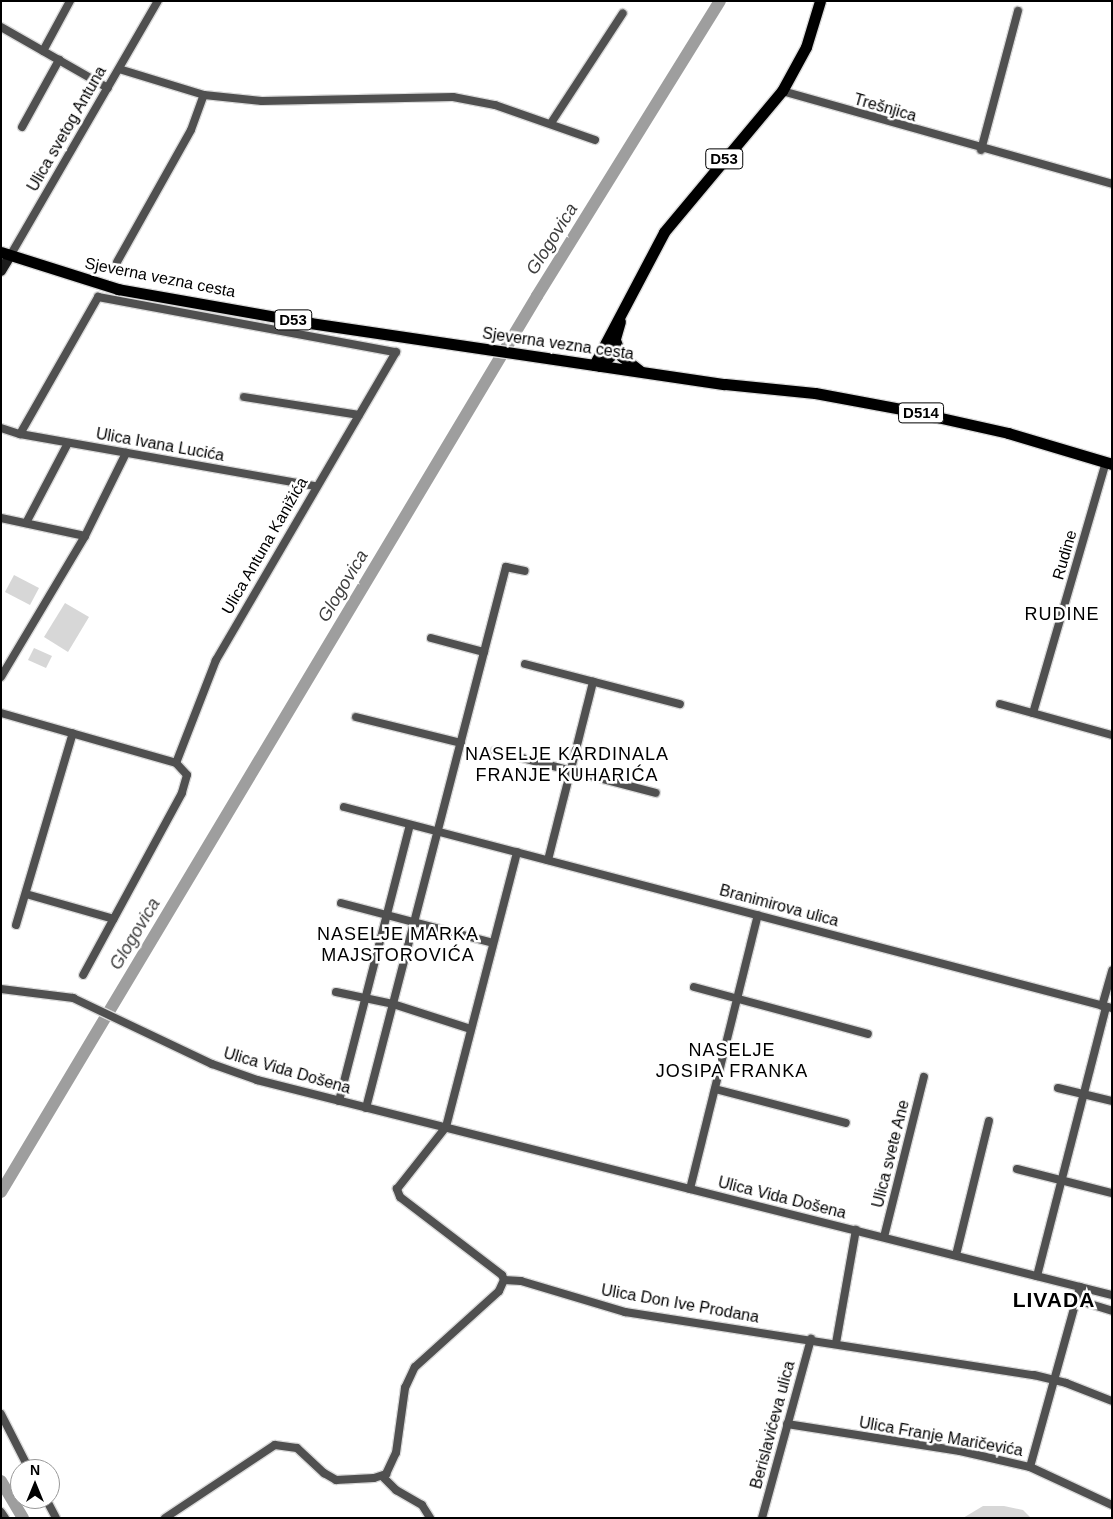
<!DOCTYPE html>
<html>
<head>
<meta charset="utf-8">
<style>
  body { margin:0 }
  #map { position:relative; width:1113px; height:1519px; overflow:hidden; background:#fff; font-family:Helvetica,sans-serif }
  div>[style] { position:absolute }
  .green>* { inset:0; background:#d7d7d7 }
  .river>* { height:12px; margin:-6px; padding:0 6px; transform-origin:6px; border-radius:6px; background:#9e9e9e }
  .roads { filter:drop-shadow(1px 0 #dbdbdb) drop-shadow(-1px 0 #dbdbdb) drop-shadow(0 1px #dbdbdb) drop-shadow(0 -1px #dbdbdb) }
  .street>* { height:8px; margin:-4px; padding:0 4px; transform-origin:4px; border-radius:4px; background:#505050 }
  .secondary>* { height:10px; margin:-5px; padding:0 5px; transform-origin:5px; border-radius:5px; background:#1d1d1d }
  .primary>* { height:11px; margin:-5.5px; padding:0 5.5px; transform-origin:5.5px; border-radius:5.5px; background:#000 }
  span { translate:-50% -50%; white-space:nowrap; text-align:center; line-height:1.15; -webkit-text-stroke:5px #fff; paint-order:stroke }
  .shield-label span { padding:1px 4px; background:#fff; border:1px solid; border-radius:4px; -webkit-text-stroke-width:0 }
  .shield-label { font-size:15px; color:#000; font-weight:700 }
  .street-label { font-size:16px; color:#000 }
  .water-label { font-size:18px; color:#3f3f3f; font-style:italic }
  .neighbourhood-label { font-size:18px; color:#000; letter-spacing:1px }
  .district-label { font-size:21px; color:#000; font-weight:700; letter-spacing:1px }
  .frame { position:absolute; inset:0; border:2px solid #000; pointer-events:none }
  .north { position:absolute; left:10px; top:1459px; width:50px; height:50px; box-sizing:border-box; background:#fff; border:1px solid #999; border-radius:50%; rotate:0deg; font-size:14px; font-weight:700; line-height:20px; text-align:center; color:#000 }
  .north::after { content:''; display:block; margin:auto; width:18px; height:22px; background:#000; clip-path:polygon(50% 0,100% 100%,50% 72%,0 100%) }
</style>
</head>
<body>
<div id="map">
  <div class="green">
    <div style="clip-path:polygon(14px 575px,39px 588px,30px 605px,5px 592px)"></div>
    <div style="clip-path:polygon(65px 603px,89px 617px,68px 652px,44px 637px)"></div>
    <div style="clip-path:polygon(34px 648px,52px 656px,46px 668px,28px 660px)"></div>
    <div style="clip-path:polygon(983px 1506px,1004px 1506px,1023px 1510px,1031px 1518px,963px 1518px)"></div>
  </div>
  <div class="river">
    <div style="left:1px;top:1192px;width:1044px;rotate:-59.11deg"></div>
    <div style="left:537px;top:296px;width:347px;rotate:-58.2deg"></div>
    <div style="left:1px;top:1481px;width:43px;rotate:59.3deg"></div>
  </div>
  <div class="roads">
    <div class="street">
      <div style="left:1px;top:27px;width:123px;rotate:29.7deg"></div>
      <div style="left:43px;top:51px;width:57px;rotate:-61.6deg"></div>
      <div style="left:119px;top:69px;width:89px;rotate:17deg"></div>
      <div style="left:204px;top:95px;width:58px;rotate:5.9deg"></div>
      <div style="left:262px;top:101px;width:191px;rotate:-1.2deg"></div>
      <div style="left:453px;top:97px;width:43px;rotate:10.8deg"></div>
      <div style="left:495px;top:105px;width:106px;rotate:19.3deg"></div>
      <div style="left:782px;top:91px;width:343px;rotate:15.7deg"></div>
      <div style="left:551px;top:123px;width:131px;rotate:-56.8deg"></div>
      <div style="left:22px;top:127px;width:77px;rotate:-61.1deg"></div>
      <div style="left:981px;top:150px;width:144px;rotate:-75.1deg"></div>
      <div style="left:10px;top:256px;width:295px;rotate:-59.9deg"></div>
      <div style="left:117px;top:262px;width:151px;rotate:-60.7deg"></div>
      <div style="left:191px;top:130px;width:37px;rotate:-70deg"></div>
      <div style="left:244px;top:397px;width:116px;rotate:8.9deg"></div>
      <div style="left:1px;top:428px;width:20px;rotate:18deg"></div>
      <div style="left:20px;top:434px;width:300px;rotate:10deg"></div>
      <div style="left:20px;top:434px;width:158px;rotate:-60.3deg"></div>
      <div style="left:98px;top:297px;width:303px;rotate:10.5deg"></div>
      <div style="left:396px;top:352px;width:357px;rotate:120.3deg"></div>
      <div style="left:216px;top:660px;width:110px;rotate:111.2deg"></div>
      <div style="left:1px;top:518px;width:86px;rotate:12.1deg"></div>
      <div style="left:26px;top:523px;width:90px;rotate:-62.3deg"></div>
      <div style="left:431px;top:638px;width:55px;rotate:14.8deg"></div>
      <div style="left:525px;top:664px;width:160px;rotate:14.5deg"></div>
      <div style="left:1px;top:677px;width:164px;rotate:-59.2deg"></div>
      <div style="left:85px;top:536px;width:93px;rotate:-63.7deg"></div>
      <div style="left:1000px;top:704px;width:116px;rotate:15.5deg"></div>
      <div style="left:1px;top:713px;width:182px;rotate:15.9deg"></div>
      <div style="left:176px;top:763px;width:16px;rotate:47deg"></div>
      <div style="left:187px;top:775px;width:19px;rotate:106deg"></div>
      <div style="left:182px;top:793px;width:207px;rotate:118.5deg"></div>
      <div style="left:1033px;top:713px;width:261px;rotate:-73.8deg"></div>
      <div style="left:356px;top:717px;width:108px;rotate:13.9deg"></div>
      <div style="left:495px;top:751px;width:166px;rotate:14.6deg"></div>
      <div style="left:344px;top:807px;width:794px;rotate:14.67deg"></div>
      <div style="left:548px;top:860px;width:184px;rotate:-75.8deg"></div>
      <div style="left:26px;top:894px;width:91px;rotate:15.9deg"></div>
      <div style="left:341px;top:903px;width:157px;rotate:14.7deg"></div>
      <div style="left:16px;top:925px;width:200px;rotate:-73.5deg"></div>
      <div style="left:694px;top:987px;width:180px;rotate:15.1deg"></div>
      <div style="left:1px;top:989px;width:73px;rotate:7.1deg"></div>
      <div style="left:73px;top:998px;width:154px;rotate:25.4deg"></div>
      <div style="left:212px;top:1064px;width:48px;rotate:19.6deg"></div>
      <div style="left:257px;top:1080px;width:882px;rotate:14.12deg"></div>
      <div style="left:336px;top:992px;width:58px;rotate:11.9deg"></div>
      <div style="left:393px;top:1004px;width:82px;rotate:17.8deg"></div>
      <div style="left:1102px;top:1006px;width:37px;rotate:-74deg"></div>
      <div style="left:1058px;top:1088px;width:56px;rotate:13.5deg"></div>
      <div style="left:715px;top:1089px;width:135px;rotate:14.5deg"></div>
      <div style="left:339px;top:1101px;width:285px;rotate:-75.6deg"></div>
      <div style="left:366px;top:1108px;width:559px;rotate:-75.49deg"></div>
      <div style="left:506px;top:567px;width:19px;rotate:12deg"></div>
      <div style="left:1017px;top:1169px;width:98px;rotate:14.2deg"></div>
      <div style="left:690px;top:1189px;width:282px;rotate:-76.1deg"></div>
      <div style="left:884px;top:1237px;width:165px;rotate:-76deg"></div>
      <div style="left:956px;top:1255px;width:138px;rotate:-76.2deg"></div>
      <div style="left:1037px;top:1276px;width:278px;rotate:-75.6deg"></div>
      <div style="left:504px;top:1280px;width:17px;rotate:3deg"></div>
      <div style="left:521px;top:1281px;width:109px;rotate:16.6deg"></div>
      <div style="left:625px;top:1312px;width:414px;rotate:8.8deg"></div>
      <div style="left:1034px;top:1375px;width:33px;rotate:14deg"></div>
      <div style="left:1066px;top:1383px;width:49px;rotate:21.4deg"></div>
      <div style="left:504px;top:1280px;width:5px;rotate:-112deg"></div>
      <div style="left:502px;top:1275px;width:128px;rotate:-142.6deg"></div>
      <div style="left:400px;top:1197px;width:9px;rotate:-111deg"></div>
      <div style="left:397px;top:1189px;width:79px;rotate:-51.7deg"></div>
      <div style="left:446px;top:1127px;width:284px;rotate:-75.5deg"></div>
      <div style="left:1077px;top:1300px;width:37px;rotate:17deg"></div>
      <div style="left:836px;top:1343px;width:115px;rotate:-80deg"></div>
      <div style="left:1px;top:1414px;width:62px;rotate:63deg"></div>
      <div style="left:787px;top:1424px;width:175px;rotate:8.9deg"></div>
      <div style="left:960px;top:1451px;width:72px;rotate:12.9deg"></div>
      <div style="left:1030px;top:1467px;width:90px;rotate:24.9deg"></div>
      <div style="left:1030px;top:1467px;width:187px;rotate:-74.5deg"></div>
      <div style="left:382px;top:1476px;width:20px;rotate:45deg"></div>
      <div style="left:396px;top:1490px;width:30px;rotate:30deg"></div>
      <div style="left:422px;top:1505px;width:15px;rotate:58deg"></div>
      <div style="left:46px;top:1499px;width:21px;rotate:62deg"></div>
      <div style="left:1px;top:1512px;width:7px;rotate:56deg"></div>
      <div style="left:165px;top:1518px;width:132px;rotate:-33.6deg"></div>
      <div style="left:275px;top:1445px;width:22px;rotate:8deg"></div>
      <div style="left:297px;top:1448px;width:37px;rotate:43deg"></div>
      <div style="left:324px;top:1473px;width:14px;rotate:30deg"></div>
      <div style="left:336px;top:1480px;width:38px;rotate:-3deg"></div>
      <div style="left:374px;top:1478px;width:13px;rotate:-18deg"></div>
      <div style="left:386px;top:1474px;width:23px;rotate:-65deg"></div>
      <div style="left:396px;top:1453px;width:66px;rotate:-82.1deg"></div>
      <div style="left:405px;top:1388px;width:23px;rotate:-65deg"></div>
      <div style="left:415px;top:1367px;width:113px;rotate:-42.1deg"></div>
      <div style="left:499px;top:1291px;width:12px;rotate:-66deg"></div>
      <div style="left:762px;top:1518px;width:186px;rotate:-74.7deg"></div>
    </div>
    <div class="secondary">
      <div style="left:1px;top:271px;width:17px;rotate:-59deg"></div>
    </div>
    <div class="primary">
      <div style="left:1px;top:252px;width:123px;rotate:17.5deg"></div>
      <div style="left:118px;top:289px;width:195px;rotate:10deg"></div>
      <div style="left:310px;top:323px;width:419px;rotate:8.4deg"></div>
      <div style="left:725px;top:384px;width:90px;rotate:5.7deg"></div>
      <div style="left:815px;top:393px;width:87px;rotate:10.5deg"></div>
      <div style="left:901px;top:409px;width:110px;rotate:12.6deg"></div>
      <div style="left:1008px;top:433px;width:109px;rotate:16.6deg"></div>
      <div style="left:615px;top:340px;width:17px;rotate:69deg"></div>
      <div style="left:621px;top:356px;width:24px;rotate:38deg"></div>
      <div style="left:594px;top:365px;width:150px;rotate:-62.2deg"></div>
      <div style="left:664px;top:232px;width:184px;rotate:-50.1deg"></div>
      <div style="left:782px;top:91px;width:50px;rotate:-61.4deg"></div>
      <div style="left:806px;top:47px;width:48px;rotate:-73.1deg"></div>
      <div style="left:600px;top:366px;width:14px;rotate:-45deg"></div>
      <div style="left:610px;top:356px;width:36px;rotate:-74deg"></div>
    </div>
  </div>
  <div class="shield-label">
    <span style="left:724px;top:159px">D53</span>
    <span style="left:293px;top:320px">D53</span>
    <span style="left:921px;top:413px">D514</span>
  </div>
  <div class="street-label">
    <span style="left:885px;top:108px;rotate:16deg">Trešnjica</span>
    <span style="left:67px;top:129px;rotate:-60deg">Ulica svetog Antuna</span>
    <span style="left:160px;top:278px;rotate:11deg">Sjeverna vezna cesta</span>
    <span style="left:558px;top:344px;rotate:8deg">Sjeverna vezna cesta</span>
    <span style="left:160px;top:445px;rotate:10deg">Ulica Ivana Lucića</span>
    <span style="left:265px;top:546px;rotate:-60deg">Ulica Antuna Kanižića</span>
    <span style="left:1065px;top:555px;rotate:-74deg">Rudine</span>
    <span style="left:779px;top:906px;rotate:15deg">Branimirova ulica</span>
    <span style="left:287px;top:1071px;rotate:16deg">Ulica Vida Došena</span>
    <span style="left:891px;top:1154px;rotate:-76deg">Ulica svete Ane</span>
    <span style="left:782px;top:1198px;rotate:14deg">Ulica Vida Došena</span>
    <span style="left:680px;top:1304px;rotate:10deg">Ulica Don Ive Prodana</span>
    <span style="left:773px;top:1425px;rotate:-75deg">Berislavićeva ulica</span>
    <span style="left:941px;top:1437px;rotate:10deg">Ulica Franje Maričevića</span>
  </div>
  <div class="water-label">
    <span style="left:552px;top:239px;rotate:-58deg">Glogovica</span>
    <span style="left:343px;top:586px;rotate:-59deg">Glogovica</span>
    <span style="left:135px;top:934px;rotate:-59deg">Glogovica</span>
  </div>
  <div class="neighbourhood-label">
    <span style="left:1062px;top:614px">RUDINE</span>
    <span style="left:567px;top:765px">NASELJE KARDINALA<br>FRANJE KUHARIĆA</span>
    <span style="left:398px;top:945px">NASELJE MARKA<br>MAJSTOROVIĆA</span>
    <span style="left:732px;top:1061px">NASELJE<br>JOSIPA FRANKA</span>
  </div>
  <div class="district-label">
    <span style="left:1054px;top:1300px">LIVADA</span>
  </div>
  <div class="frame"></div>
  <div class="north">N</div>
</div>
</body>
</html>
